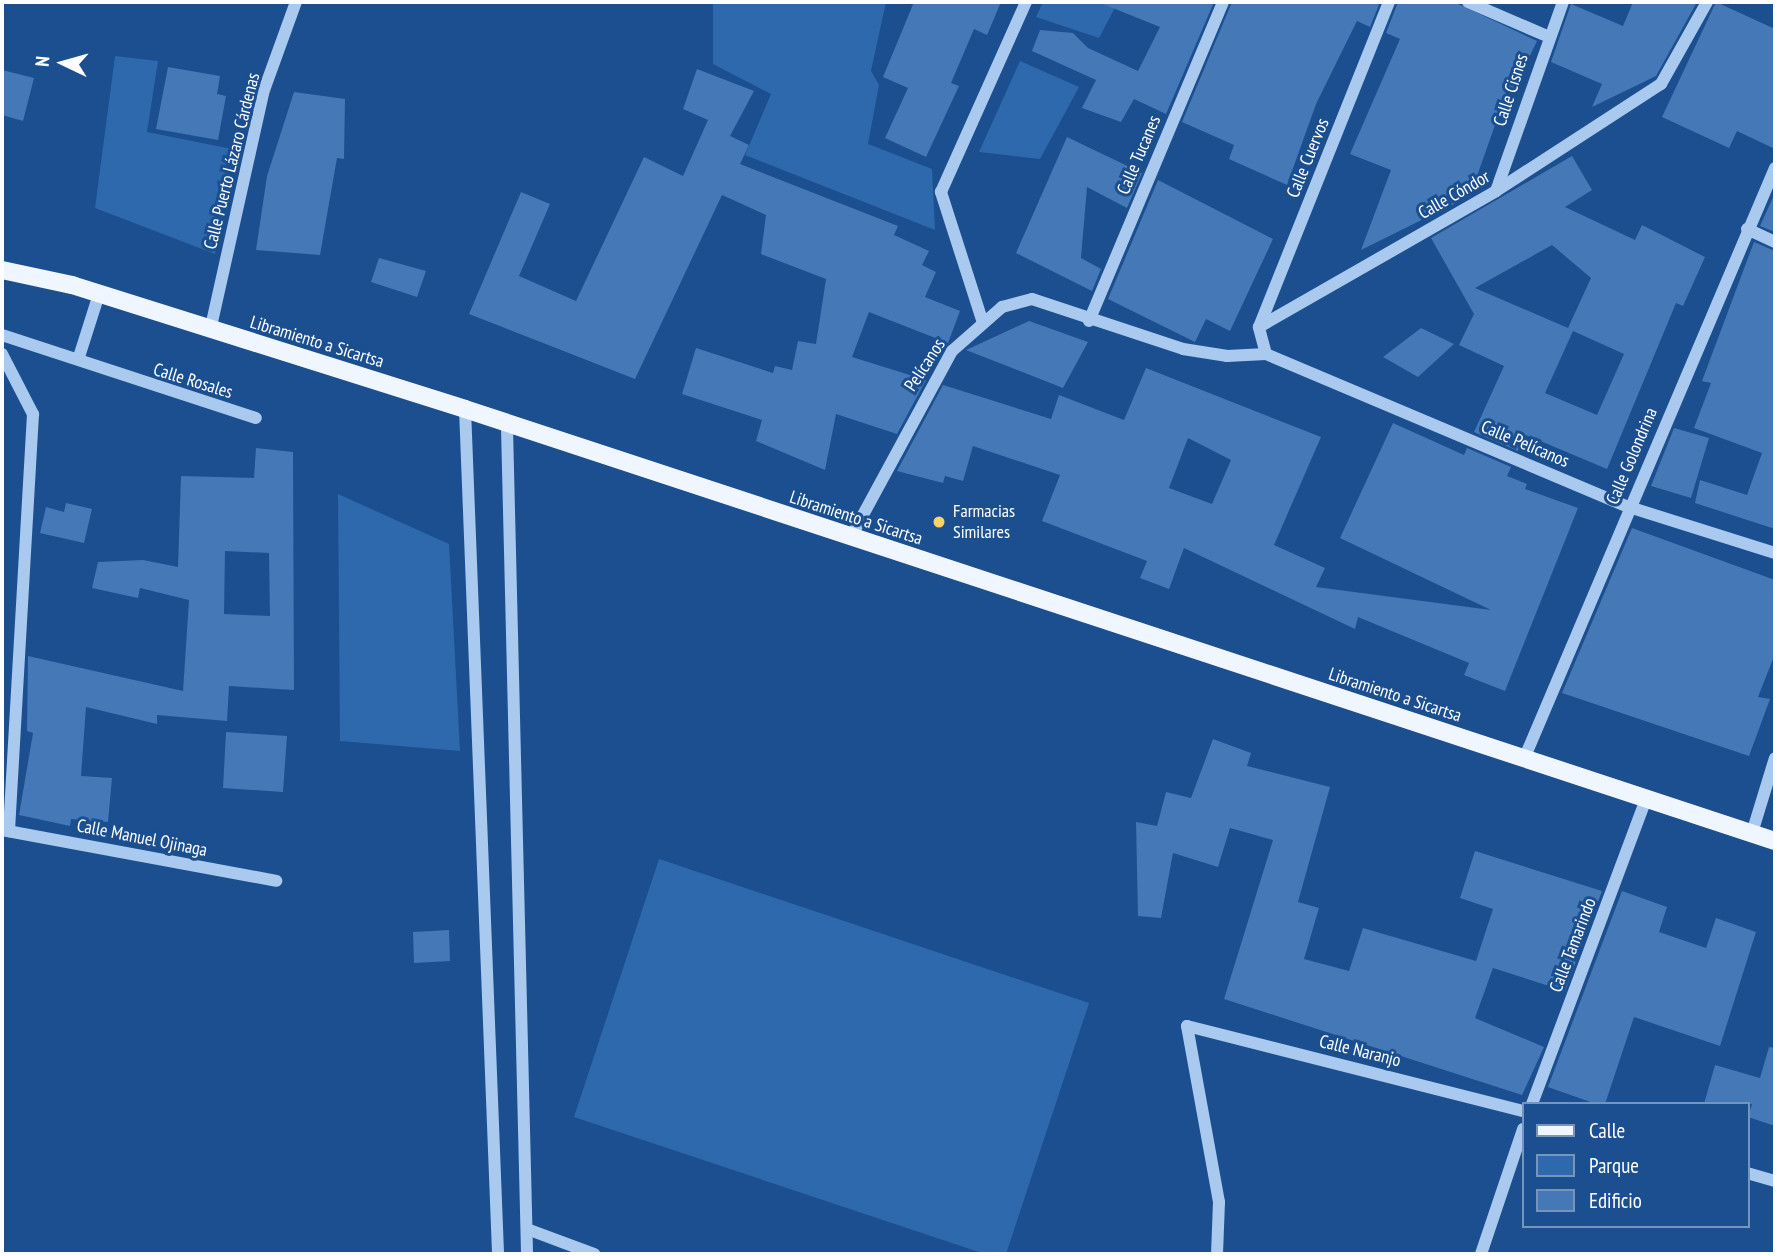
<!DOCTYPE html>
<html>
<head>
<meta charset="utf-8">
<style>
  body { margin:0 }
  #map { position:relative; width:1777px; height:1256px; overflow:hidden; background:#1b4f8f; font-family:"PT Sans Narrow",sans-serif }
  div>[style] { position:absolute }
  .green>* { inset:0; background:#2e69ad }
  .building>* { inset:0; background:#4478b7 }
  .minor>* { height:12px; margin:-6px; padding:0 6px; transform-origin:6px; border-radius:6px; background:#a9c9ee }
  .major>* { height:18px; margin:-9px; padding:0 9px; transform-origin:9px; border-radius:9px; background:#f0f6ff }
  .dots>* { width:19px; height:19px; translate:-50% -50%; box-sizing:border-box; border:4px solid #1b4f8f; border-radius:50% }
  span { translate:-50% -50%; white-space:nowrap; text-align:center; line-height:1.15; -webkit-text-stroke:6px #1b4f8f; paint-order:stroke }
  .street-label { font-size:18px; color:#fff }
  .poi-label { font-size:18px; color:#fff }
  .left { translate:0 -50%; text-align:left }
  .frame { position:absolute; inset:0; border:4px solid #fff; pointer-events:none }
  .legend { position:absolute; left:1522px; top:1102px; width:228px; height:126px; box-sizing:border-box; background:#1b4f8f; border:2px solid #7695bc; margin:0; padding:9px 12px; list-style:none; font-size:21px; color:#fff }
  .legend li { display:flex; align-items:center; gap:14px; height:35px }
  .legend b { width:35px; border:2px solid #7695bc }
  .north { position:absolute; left:28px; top:28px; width:70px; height:70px; -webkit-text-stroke:5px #1b4f8f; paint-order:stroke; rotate:275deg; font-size:19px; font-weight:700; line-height:28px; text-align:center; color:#fff }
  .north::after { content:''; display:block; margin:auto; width:24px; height:32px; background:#fff; clip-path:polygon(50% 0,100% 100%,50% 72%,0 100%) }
</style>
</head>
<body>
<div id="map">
  <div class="green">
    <div style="clip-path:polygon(713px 2px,886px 2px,871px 71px,879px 85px,868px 144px,932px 169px,935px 230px,745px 155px,771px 94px,713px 64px)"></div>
    <div style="clip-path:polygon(1043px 2px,1118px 2px,1099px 38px,1036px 17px)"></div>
    <div style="clip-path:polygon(115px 56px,158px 61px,147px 132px,232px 149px,215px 254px,95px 208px)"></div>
    <div style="clip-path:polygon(1020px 61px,1079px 87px,1040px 159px,979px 152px)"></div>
    <div style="clip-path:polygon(338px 494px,449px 544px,460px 751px,340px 741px)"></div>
    <div style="clip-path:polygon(659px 859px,1089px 1003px,1006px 1254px,985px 1254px,574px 1117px)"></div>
  </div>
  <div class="building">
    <div style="clip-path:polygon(914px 2px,1001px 2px,987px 35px,974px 29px,951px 83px,959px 86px,926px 157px,885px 138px,908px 88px,883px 77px)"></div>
    <div style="clip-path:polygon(1098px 2px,1214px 2px,1166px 114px,1134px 99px,1121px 122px,1082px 108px,1096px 80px,1032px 51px,1040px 30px,1073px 33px,1088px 48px,1138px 71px,1160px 27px)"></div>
    <div style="clip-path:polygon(1232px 2px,1380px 2px,1370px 27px,1357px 21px,1316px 104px,1287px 185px,1229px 159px,1234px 145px,1182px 122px)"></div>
    <div style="clip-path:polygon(1398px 2px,1454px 2px,1537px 41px,1512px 93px,1507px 91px,1470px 196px,1361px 250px,1391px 170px,1350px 154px,1400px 39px,1386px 33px)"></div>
    <div style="clip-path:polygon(1633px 2px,1697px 2px,1656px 76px,1592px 107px,1602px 84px,1551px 62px,1571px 4px,1623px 26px)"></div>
    <div style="clip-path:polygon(1716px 2px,1775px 29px,1775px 149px,1737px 131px,1729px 148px,1662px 117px)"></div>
    <div style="clip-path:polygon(168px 67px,220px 76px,217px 94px,226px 96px,218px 140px,156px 129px)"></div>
    <div style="clip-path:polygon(697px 69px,754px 91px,730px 136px,749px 145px,740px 164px,898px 226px,894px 235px,929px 251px,922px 265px,936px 272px,925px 297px,960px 311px,948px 343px,869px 312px,852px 357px,926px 380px,897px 434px,836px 414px,825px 470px,756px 441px,762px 420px,682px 394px,696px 348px,773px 373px,775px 366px,792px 370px,798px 341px,816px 344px,826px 279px,761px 254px,766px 215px,722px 195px,635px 379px,469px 314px,521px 192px,550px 204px,519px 276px,576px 301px,644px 157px,683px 176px,708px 120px,683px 109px)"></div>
    <div style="clip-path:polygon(2px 70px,34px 78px,23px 121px,2px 115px)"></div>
    <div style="clip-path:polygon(294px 92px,345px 99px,344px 159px,337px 158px,320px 255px,256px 250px,267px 176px)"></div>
    <div style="clip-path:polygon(1067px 137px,1142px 173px,1127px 208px,1087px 187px,1081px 258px,1101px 269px,1092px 291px,1016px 253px)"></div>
    <div style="clip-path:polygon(evenodd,1572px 156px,1592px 190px,1565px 207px,1635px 240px,1642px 225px,1705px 257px,1683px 306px,1676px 303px,1607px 469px,1526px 435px,1518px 451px,1474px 432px,1504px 366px,1459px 345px,1474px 314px,1431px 238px,1572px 156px,1552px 245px,1591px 278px,1568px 328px,1475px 288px,1552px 245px,1572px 156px,1573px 331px,1624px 354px,1597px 415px,1545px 393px,1573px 331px)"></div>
    <div style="clip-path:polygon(1158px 180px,1273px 239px,1230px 331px,1206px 319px,1195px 342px,1108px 299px)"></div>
    <div style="clip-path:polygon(1775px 193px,1775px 232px,1760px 226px)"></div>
    <div style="clip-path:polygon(1754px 242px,1775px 251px,1775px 529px,1695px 503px,1700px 480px,1747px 495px,1762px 453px,1694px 428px,1711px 383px,1702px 381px)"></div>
    <div style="clip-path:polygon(379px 258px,426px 271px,417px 297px,371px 282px)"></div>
    <div style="clip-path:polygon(1029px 321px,1088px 342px,1063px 388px,966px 350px)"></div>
    <div style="clip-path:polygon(1421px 328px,1454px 344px,1418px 377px,1383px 357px)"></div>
    <div style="clip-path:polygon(evenodd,1146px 368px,1321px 437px,1274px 545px,1325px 568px,1316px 587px,1491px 610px,1340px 538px,1393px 423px,1464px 455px,1467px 448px,1511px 467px,1507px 476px,1527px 484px,1525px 489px,1578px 508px,1505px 691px,1464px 675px,1469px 663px,1358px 617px,1355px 629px,1184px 548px,1169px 589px,1140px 578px,1147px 561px,1042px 521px,1060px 475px,973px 446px,963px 481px,945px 476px,943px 483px,897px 471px,943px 385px,1051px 419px,1059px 395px,1124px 420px,1146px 368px,1188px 438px,1231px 460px,1212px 504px,1169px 488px,1188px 438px)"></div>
    <div style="clip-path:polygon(1674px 428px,1709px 438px,1691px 498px,1651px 486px)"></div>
    <div style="clip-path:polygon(evenodd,256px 448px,293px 452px,294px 690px,229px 686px,227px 721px,157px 715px,157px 724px,86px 707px,81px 776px,112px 778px,108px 822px,71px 819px,70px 826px,19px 815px,33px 733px,27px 731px,28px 656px,183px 691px,189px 600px,140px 588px,138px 598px,92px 588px,98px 562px,143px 560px,178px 567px,181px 476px,254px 478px,256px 448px,225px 551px,269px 553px,270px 616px,224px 614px,225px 551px)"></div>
    <div style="clip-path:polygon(66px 503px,92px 509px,84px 543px,40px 533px,46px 507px,64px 512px)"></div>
    <div style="clip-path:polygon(1632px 528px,1775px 580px,1775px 654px,1758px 697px,1770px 699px,1749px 756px,1562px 693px)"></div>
    <div style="clip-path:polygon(226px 732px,287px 736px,283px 792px,223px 788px)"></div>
    <div style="clip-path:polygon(1213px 739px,1251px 753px,1247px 766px,1330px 787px,1298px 902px,1319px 908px,1304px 959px,1349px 971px,1363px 928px,1476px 961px,1493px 909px,1460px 898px,1475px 851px,1602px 891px,1565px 991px,1493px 968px,1475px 1018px,1544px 1047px,1522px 1095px,1224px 999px,1273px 840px,1230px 828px,1218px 867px,1173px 853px,1161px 918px,1138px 916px,1136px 822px,1157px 826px,1166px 792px,1191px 798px)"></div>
    <div style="clip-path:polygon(1622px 891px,1667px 907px,1659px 932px,1706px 948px,1716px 918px,1756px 932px,1720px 1046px,1634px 1017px,1605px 1104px,1596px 1104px,1548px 1087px)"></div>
    <div style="clip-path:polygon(449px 930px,450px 961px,414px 963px,413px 932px)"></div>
    <div style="clip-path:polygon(1769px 1047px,1775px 1048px,1775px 1126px,1748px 1117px,1752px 1104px,1704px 1104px,1715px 1065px,1760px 1078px)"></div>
  </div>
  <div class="minor">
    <div style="left:1468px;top:2px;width:86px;rotate:23.3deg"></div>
    <div style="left:1496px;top:191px;width:201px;rotate:-70.5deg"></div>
    <div style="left:1747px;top:229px;width:31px;rotate:25deg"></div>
    <div style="left:1089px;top:321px;width:346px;rotate:-67.2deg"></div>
    <div style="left:983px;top:323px;width:138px;rotate:-107.8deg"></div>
    <div style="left:941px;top:192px;width:208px;rotate:-65.9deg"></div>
    <div style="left:1259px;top:327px;width:273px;rotate:-29.8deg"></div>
    <div style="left:1496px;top:191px;width:197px;rotate:-33deg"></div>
    <div style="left:1661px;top:84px;width:94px;rotate:-60.7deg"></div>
    <div style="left:1259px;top:327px;width:350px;rotate:-68.2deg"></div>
    <div style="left:210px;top:331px;width:244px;rotate:-77.4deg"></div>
    <div style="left:263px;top:93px;width:97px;rotate:-70.1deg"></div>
    <div style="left:2px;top:335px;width:267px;rotate:18.1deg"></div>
    <div style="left:2px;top:354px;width:68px;rotate:62.7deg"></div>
    <div style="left:33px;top:414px;width:418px;rotate:93.3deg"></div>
    <div style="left:1266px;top:354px;width:394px;rotate:22.9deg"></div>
    <div style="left:1629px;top:507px;width:153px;rotate:17.5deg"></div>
    <div style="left:79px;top:357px;width:66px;rotate:-72.4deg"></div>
    <div style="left:465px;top:409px;width:846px;rotate:87.76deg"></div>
    <div style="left:507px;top:428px;width:826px;rotate:88.61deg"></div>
    <div style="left:851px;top:537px;width:212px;rotate:-61.5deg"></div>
    <div style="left:952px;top:351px;width:67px;rotate:-41.3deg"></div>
    <div style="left:1002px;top:307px;width:31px;rotate:-15deg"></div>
    <div style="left:1032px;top:299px;width:159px;rotate:18.3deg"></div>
    <div style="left:1183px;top:349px;width:45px;rotate:9deg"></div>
    <div style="left:1227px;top:356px;width:39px;rotate:-3deg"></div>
    <div style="left:1266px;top:354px;width:28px;rotate:-105deg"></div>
    <div style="left:1524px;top:759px;width:642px;rotate:-66.99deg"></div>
    <div style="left:2px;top:830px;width:279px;rotate:10.5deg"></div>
    <div style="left:1752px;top:833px;width:78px;rotate:-73deg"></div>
    <div style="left:1532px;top:1104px;width:326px;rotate:-69.5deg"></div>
    <div style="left:1747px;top:1173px;width:29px;rotate:16deg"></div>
    <div style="left:527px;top:1229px;width:72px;rotate:20.5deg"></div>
    <div style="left:1217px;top:1254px;width:52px;rotate:-87.8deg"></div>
    <div style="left:1219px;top:1202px;width:179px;rotate:-100.3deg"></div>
    <div style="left:1187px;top:1026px;width:347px;rotate:14.2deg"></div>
    <div style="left:1481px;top:1254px;width:132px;rotate:-71.4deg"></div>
  </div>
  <div class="major">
    <div style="left:2px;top:270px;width:72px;rotate:12.1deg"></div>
    <div style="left:72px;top:285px;width:412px;rotate:17.5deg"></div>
    <div style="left:465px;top:409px;width:1379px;rotate:18.25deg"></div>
  </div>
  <div class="dots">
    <div style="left:939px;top:522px;background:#ffd166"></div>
  </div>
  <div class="street-label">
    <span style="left:1511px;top:90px;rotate:-72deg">Calle Cisnes</span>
    <span style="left:1139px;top:155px;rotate:-67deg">Calle Tucanes</span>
    <span style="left:1308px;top:158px;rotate:-68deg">Calle Cuervos</span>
    <span style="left:232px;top:161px;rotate:-76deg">Calle Puerto Lázaro Cárdenas</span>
    <span style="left:1454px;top:195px;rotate:-30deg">Calle Cóndor</span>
    <span style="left:317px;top:342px;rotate:17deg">Libramiento a Sicartsa</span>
    <span style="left:925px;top:365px;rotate:-57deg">Pelícanos</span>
    <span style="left:193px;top:381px;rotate:17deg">Calle Rosales</span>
    <span style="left:1525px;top:444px;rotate:23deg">Calle Pelícanos</span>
    <span style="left:1632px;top:456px;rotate:-67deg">Calle Golondrina</span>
    <span style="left:856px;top:518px;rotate:18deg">Libramiento a Sicartsa</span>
    <span style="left:1395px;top:695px;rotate:18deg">Libramiento a Sicartsa</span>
    <span style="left:142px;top:838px;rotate:11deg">Calle Manuel Ojinaga</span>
    <span style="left:1573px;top:945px;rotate:-69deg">Calle Tamarindo</span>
    <span style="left:1360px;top:1051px;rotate:14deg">Calle Naranjo</span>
  </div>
  <div class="poi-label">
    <span class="left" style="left:953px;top:522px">Farmacias<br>Similares</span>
  </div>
  <div class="frame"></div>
  <ul class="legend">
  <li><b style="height:9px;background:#f0f6ff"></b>Calle</li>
  <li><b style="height:19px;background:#2e69ad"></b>Parque</li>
  <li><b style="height:19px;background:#4478b7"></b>Edificio</li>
  </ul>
  <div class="north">N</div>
</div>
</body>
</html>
